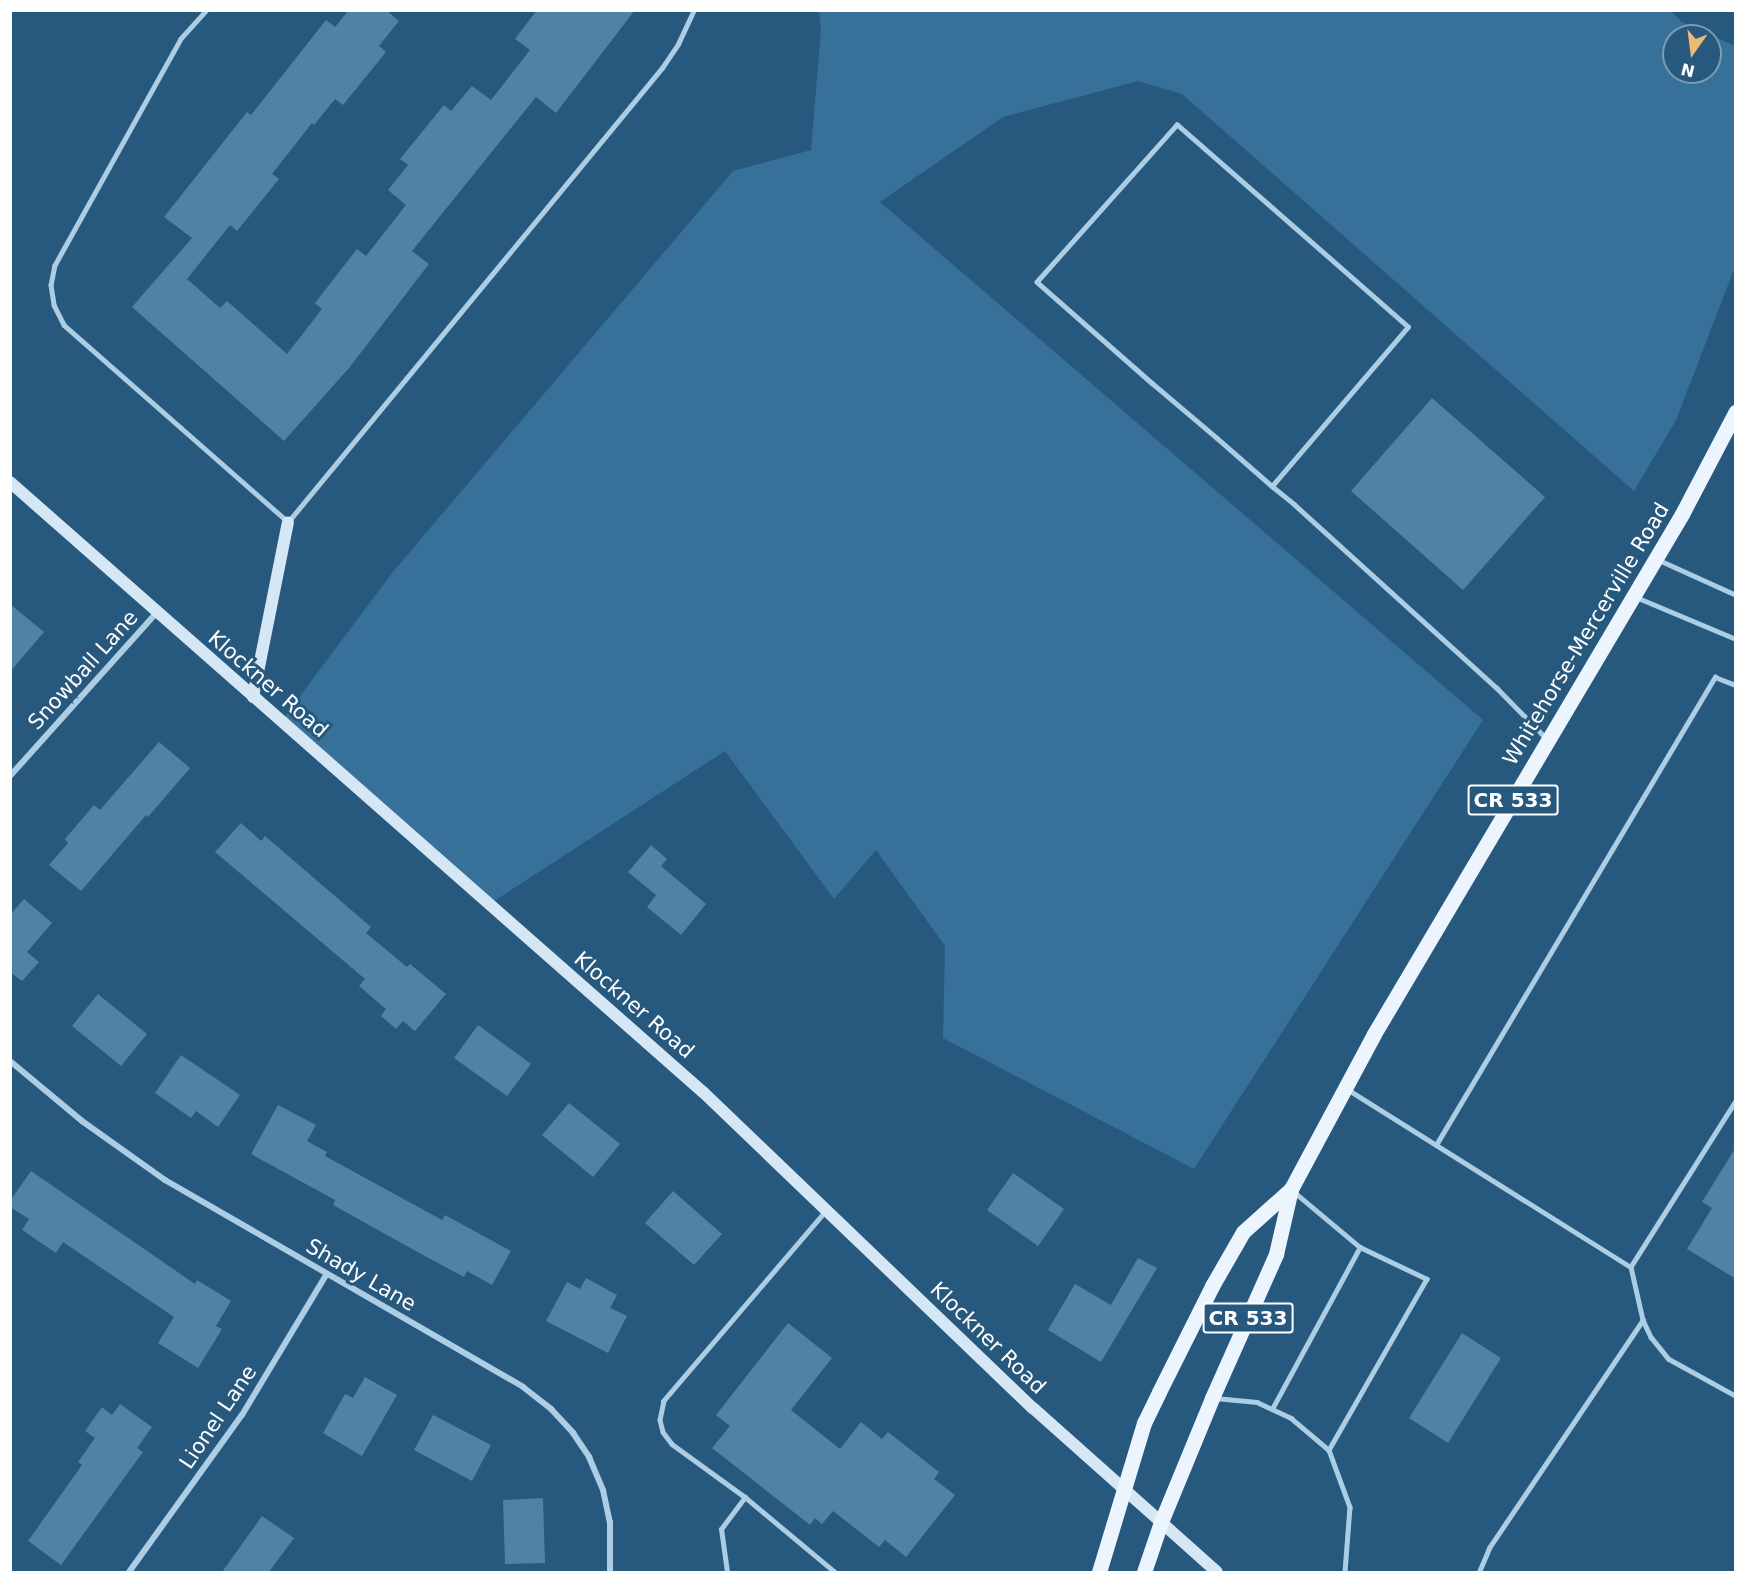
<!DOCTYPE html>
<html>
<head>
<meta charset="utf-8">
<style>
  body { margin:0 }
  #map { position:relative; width:1746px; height:1583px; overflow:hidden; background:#27587d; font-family:"DejaVu Sans",sans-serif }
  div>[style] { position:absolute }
  .green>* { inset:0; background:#377199 }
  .building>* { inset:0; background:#4f82a6 }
  .lane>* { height:4.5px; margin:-2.25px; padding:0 2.25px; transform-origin:2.25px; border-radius:2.25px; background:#accee5 }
  .street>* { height:6px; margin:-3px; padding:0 3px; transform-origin:3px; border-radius:3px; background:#accee5 }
  .secondary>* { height:12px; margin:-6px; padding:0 6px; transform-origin:6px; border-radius:6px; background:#d5e7f5 }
  .primary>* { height:15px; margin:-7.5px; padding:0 7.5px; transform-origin:7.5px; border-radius:7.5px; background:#ecf5fd }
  span { translate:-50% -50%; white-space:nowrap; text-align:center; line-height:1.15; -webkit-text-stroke:6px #27587d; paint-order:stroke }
  .shield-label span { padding:2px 4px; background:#27587d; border:2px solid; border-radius:4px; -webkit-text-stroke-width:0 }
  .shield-label { font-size:20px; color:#fff; font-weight:700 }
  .street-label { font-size:21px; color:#fff }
  .frame { position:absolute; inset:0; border:12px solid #fff; pointer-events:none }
  .north { position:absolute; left:1662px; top:24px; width:60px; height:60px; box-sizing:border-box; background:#27587d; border:2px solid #7d9bb1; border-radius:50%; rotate:194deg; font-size:16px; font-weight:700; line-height:24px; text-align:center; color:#fff }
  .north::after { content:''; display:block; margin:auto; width:21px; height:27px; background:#edb872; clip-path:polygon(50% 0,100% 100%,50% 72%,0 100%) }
</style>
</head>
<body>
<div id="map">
  <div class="green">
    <div style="clip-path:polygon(evenodd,1669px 10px,1682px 22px,1735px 46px,1735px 267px,1676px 420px,1634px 491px,1182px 94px,1138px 81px,1003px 117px,880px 202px,1483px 720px,1194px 1169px,943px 1038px,945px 946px,876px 850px,834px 899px,725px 751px,485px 907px,279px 724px,392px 573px,733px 171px,811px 150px,821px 30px,819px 11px,1669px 10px,1674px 36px,1710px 36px,1710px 72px,1674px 72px,1674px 36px)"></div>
  </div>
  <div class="building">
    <div style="clip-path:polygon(349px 10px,386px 10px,399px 21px,379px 46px,386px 52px,343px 105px,335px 99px,314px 125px,312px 123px,272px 174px,279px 179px,237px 231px,230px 225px,187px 279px,220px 308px,227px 301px,287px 354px,322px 309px,315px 303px,357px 249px,366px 256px,406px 205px,388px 190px,408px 165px,400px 159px,444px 105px,451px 111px,472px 86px,491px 100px,530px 50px,515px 39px,537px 10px,635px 10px,556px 113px,536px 97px,412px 251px,429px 264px,349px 368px,284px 441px,132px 307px,192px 238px,164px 217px,247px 112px,251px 115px,326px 20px,335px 27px)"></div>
    <div style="clip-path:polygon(1432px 398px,1545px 497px,1463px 590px,1351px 491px)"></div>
    <div style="clip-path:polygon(10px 604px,44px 632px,10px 672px)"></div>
    <div style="clip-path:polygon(159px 742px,190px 768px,148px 817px,146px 815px,81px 891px,49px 865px,68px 843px,65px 839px,94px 805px,100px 810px)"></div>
    <div style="clip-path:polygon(241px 823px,261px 841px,265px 836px,371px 927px,366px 933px,407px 967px,410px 964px,446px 994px,415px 1031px,403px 1021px,396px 1029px,381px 1016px,386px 1009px,359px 986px,365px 979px,215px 852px)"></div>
    <div style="clip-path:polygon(651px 845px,667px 859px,661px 866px,706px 904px,681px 935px,647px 907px,656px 895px,628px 872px)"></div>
    <div style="clip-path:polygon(24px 899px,52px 923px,27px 952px,39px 962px,22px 981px,10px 972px,10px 915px)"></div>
    <div style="clip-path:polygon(98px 994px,147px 1034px,121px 1066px,72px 1026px)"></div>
    <div style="clip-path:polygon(478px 1025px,531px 1064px,507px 1096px,454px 1058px)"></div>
    <div style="clip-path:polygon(181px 1055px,240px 1095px,218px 1127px,196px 1111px,191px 1118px,155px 1093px)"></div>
    <div style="clip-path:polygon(569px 1103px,620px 1144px,593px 1177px,542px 1135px)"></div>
    <div style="clip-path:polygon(278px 1105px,316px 1125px,307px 1141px,327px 1152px,325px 1156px,442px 1220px,445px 1215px,511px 1251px,492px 1285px,467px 1271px,464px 1277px,423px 1255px,333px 1205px,335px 1200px,251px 1154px)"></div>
    <div style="clip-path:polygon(1736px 1147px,1736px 1279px,1687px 1249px,1712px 1208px,1702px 1202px)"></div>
    <div style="clip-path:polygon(31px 1171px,195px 1284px,197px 1280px,231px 1301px,216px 1326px,222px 1329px,198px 1368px,158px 1343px,174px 1317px,63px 1242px,56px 1253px,22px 1230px,29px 1219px,10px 1207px,10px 1201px)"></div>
    <div style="clip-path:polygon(1013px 1173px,1064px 1209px,1038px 1246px,987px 1210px)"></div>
    <div style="clip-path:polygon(673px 1191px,722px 1234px,694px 1265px,645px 1223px)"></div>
    <div style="clip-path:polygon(1138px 1258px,1157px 1268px,1101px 1362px,1048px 1330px,1075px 1284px,1111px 1305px)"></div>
    <div style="clip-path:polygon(586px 1278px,617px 1295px,610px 1308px,627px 1316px,608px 1353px,546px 1321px,567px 1282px,580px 1289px)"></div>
    <div style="clip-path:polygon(788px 1323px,832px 1358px,791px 1410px,840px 1449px,861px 1422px,882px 1439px,888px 1432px,939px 1472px,934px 1479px,955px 1495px,906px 1557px,885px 1540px,879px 1547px,833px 1511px,822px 1524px,815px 1518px,810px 1525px,712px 1448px,730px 1426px,716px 1415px)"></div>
    <div style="clip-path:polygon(1462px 1333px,1501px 1358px,1448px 1443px,1409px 1418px)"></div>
    <div style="clip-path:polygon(365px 1377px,397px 1395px,362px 1456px,323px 1433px,345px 1394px,353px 1398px)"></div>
    <div style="clip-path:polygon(120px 1404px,152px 1427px,137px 1448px,143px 1452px,61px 1565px,28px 1541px,82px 1465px,78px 1462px,95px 1438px,85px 1431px,102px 1407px,112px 1415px)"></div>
    <div style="clip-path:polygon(433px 1415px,491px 1445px,472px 1481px,414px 1450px)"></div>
    <div style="clip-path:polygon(543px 1498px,545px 1563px,505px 1564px,503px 1500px)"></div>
    <div style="clip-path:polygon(262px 1516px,294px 1538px,269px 1572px,222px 1572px)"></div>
  </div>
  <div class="lane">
    <div style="left:207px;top:10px;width:39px;rotate:132deg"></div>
    <div style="left:181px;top:39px;width:259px;rotate:119.1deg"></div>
    <div style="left:55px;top:265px;width:20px;rotate:101deg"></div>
    <div style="left:51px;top:285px;width:20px;rotate:81deg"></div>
    <div style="left:54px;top:305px;width:22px;rotate:63deg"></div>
    <div style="left:64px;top:325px;width:298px;rotate:41.3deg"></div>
    <div style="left:288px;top:522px;width:588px;rotate:-50.52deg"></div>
    <div style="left:662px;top:68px;width:29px;rotate:-56deg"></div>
    <div style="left:678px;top:44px;width:38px;rotate:-65deg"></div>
    <div style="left:1272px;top:486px;width:209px;rotate:-49.5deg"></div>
    <div style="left:1408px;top:327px;width:307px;rotate:-138.8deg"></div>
    <div style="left:1177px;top:125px;width:210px;rotate:131.7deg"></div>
    <div style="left:1037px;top:282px;width:153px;rotate:41.3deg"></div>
    <div style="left:1152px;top:383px;width:85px;rotate:40.2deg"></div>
    <div style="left:1217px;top:438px;width:73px;rotate:41.1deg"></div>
    <div style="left:1272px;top:486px;width:28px;rotate:39deg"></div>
    <div style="left:1294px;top:504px;width:274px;rotate:42.2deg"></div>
    <div style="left:1497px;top:688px;width:70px;rotate:45.6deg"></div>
    <div style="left:1659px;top:560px;width:85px;rotate:24.4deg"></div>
    <div style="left:1636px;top:597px;width:108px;rotate:22.8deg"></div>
    <div style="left:1347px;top:1089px;width:335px;rotate:32.1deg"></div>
    <div style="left:1736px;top:1101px;width:196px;rotate:122.3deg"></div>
    <div style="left:1631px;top:1267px;width:54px;rotate:77.2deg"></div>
    <div style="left:1643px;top:1320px;width:19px;rotate:65deg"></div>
    <div style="left:1651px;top:1337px;width:28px;rotate:51deg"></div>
    <div style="left:1669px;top:1359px;width:77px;rotate:28.9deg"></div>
    <div style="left:1436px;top:1145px;width:545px;rotate:-59.2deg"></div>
    <div style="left:1715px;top:677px;width:22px;rotate:21deg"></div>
    <div style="left:1293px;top:1191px;width:87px;rotate:39.9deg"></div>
    <div style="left:826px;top:1211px;width:250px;rotate:130.5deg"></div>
    <div style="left:664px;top:1401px;width:19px;rotate:102deg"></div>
    <div style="left:660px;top:1420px;width:12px;rotate:76deg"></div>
    <div style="left:663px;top:1432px;width:15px;rotate:53deg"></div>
    <div style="left:672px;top:1444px;width:90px;rotate:36deg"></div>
    <div style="left:745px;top:1497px;width:117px;rotate:39.8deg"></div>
    <div style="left:1215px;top:1398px;width:42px;rotate:5.4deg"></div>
    <div style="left:1257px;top:1402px;width:38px;rotate:25deg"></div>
    <div style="left:1291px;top:1418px;width:50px;rotate:40.1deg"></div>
    <div style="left:1329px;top:1450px;width:61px;rotate:69.8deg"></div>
    <div style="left:1350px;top:1507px;width:65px;rotate:94.4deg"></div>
    <div style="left:1272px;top:1409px;width:184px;rotate:-61.5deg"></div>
    <div style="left:1360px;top:1247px;width:74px;rotate:25.5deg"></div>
    <div style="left:1427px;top:1279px;width:197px;rotate:119.8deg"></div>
    <div style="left:727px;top:1572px;width:43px;rotate:-97.9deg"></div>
    <div style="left:721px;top:1529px;width:40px;rotate:-53deg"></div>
    <div style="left:1479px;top:1572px;width:26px;rotate:-67deg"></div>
    <div style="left:1489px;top:1548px;width:275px;rotate:-56deg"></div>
  </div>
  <div class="street">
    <div style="left:10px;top:776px;width:220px;rotate:-48.1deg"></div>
    <div style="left:10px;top:1061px;width:94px;rotate:39.8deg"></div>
    <div style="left:82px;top:1121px;width:102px;rotate:35.4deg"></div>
    <div style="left:165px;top:1180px;width:414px;rotate:30deg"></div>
    <div style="left:523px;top:1387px;width:36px;rotate:38deg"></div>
    <div style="left:551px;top:1409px;width:33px;rotate:47deg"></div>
    <div style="left:573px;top:1433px;width:29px;rotate:56deg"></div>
    <div style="left:589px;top:1457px;width:36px;rotate:67deg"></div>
    <div style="left:603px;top:1490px;width:33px;rotate:78deg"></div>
    <div style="left:610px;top:1522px;width:50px;rotate:90deg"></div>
    <div style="left:129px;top:1572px;width:193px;rotate:-54.3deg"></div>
    <div style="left:242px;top:1415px;width:163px;rotate:-59deg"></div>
  </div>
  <div class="secondary">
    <div style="left:10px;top:482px;width:923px;rotate:41.36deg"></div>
    <div style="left:703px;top:1092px;width:457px;rotate:43.8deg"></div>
    <div style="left:1033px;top:1408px;width:246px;rotate:41.7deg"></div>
    <div style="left:253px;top:697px;width:178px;rotate:-78.7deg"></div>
  </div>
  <div class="primary">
    <div style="left:1099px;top:1572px;width:156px;rotate:-73.2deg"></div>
    <div style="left:1144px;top:1423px;width:34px;rotate:-64deg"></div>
    <div style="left:1159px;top:1392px;width:119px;rotate:-63.4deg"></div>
    <div style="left:1212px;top:1286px;width:62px;rotate:-60.1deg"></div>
    <div style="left:1243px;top:1232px;width:64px;rotate:-41.9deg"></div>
    <div style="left:1144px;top:1572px;width:53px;rotate:-71.2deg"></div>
    <div style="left:1161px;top:1522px;width:134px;rotate:-67.6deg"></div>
    <div style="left:1212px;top:1398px;width:158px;rotate:-66deg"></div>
    <div style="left:1276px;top:1254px;width:67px;rotate:-77deg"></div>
    <div style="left:1291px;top:1189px;width:176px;rotate:-61.8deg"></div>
    <div style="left:1374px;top:1034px;width:604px;rotate:-59.36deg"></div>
    <div style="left:1682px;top:514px;width:116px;rotate:-62.3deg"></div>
  </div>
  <div class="shield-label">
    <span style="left:1513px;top:800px">CR 533</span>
    <span style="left:1248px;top:1318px">CR 533</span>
  </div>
  <div class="street-label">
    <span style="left:1586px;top:634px;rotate:-59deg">Whitehorse-Mercerville Road</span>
    <span style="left:83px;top:670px;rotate:-48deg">Snowball Lane</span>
    <span style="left:268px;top:684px;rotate:41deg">Klockner Road</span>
    <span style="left:634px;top:1005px;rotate:41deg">Klockner Road</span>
    <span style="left:361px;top:1275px;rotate:30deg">Shady Lane</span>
    <span style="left:988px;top:1338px;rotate:44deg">Klockner Road</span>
    <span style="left:218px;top:1417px;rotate:-56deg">Lionel Lane</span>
  </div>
  <div class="frame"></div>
  <div class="north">N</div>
</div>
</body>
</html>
